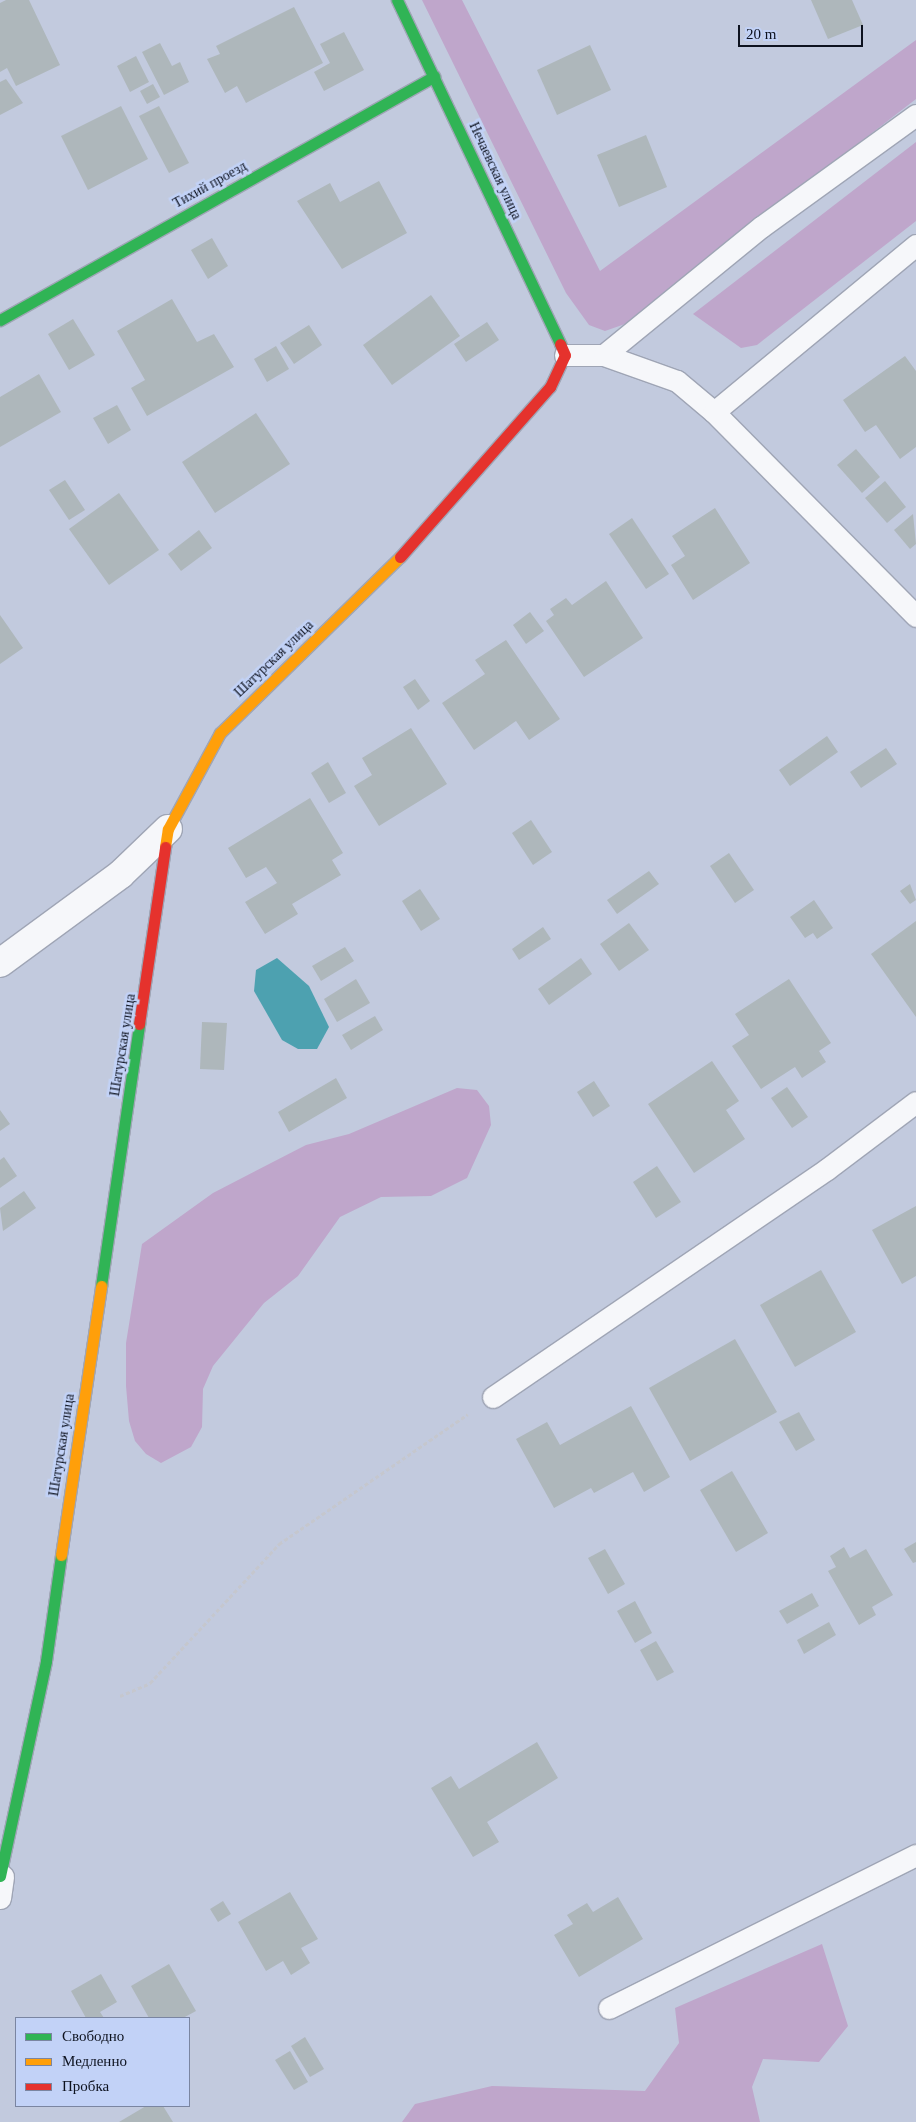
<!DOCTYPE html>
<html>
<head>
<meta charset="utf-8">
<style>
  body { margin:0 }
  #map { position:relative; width:916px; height:2122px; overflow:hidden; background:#c2cade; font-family:Georgia,serif }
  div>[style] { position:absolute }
  .green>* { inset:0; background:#bfa6cb }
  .water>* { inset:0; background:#4da1b0 }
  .building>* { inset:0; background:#aeb7bb }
  .path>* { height:3px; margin-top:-1.5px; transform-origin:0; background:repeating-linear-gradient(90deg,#c5c7ce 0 4px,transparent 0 6.5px) }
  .roads { filter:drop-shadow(1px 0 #9fa5b5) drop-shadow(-1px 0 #9fa5b5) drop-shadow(0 1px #9fa5b5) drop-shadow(0 -1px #9fa5b5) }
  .lane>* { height:21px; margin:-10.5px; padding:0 10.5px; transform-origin:10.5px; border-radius:10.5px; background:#f6f7fa }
  .street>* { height:28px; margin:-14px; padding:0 14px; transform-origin:14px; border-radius:14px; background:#f6f7fa }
  .fast>* { height:11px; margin:-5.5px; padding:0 5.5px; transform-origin:5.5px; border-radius:5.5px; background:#30b455 }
  .slow>* { height:11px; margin:-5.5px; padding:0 5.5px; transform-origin:5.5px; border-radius:5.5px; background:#ff9f0a }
  .jam>* { height:11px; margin:-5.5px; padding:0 5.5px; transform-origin:5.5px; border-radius:5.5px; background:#e5322d }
  span { translate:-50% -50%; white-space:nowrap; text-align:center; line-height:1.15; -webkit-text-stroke:5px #c2d2f7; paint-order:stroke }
  .street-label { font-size:14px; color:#0d121f }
  .legend { position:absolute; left:15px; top:2017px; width:175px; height:90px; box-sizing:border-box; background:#c2d2f7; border:1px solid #7a85a1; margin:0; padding:6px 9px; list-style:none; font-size:15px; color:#0d121f }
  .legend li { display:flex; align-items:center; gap:10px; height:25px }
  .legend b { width:25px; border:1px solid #7a85a1 }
  .scale { position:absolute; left:738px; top:25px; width:125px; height:22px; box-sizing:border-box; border:2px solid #0d121f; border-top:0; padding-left:6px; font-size:15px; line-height:18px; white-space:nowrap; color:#0d121f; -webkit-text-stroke:4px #c2d2f7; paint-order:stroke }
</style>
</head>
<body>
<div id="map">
  <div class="green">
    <div style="clip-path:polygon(422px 0,462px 0,600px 271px,916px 40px,916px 99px,625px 324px,605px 331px,589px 325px,566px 293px)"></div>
    <div style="clip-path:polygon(916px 142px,916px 221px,757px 345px,741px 348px,693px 314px)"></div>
    <div style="clip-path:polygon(457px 1088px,477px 1090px,489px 1106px,491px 1125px,467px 1178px,431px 1196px,381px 1197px,340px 1217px,298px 1276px,264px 1303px,213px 1366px,203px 1389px,202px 1427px,191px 1447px,161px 1463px,146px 1454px,135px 1441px,129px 1421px,126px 1386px,126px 1343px,142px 1244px,213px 1193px,306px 1145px,349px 1134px)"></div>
    <div style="clip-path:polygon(822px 1944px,848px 2026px,819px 2062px,763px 2059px,752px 2087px,760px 2122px,402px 2122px,415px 2104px,492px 2086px,645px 2091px,679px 2043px,675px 2008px)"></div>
  </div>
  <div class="water">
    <div style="clip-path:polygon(277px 958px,309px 986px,329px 1027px,317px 1049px,298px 1049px,282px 1040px,254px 991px,256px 970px)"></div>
  </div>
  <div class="building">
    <div style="clip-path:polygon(6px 0,29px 0,60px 65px,16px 86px,7px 68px,0 72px,0 3px)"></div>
    <div style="clip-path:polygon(811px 0,852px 0,863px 25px,828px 39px)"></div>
    <div style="clip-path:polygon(294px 7px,323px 63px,246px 103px,237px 86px,225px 93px,207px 59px,220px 54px,216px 46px)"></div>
    <div style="clip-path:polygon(344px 32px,364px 70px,324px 91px,314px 72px,330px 63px,320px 44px)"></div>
    <div style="clip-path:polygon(160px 43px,172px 66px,180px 62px,189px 82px,164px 95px,142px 52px)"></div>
    <div style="clip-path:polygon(590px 45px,611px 90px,557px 115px,537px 70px)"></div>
    <div style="clip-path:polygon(136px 56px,149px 82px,130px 92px,117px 66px)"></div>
    <div style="clip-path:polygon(6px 79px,23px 103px,0 115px,0 82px)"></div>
    <div style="clip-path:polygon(153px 84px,160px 97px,147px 104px,140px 91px)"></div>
    <div style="clip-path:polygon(121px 106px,148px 159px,88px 190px,61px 136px)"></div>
    <div style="clip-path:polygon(159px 106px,189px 163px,169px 173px,139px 116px)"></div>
    <div style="clip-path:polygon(646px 135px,667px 187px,619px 207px,597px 155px)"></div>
    <div style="clip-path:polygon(379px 181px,407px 233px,342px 269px,297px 201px,330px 183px,340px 202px)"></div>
    <div style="clip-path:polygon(212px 238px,228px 266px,208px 279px,191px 250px)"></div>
    <div style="clip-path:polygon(431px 295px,460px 336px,392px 385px,363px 345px)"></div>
    <div style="clip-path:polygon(172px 299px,197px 342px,214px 334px,234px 367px,147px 416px,131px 388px,145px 380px,117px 331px)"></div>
    <div style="clip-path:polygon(73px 319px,95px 355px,69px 370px,48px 334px)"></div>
    <div style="clip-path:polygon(487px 322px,499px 340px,466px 362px,454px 344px)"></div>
    <div style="clip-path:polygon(309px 325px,322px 345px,294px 364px,280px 343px)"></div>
    <div style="clip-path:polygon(276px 346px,289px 369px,267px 382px,254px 359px)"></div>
    <div style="clip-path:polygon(905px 356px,916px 371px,916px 447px,900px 459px,876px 425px,865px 432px,843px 400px)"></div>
    <div style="clip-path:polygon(39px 374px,61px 412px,0 447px,0 397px)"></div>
    <div style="clip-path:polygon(117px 405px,131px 430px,108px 444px,93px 418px)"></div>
    <div style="clip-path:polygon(256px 413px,290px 464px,215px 513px,182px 462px)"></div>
    <div style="clip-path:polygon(856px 449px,880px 477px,862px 493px,837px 465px)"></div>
    <div style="clip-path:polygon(65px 480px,85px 510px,69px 520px,49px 490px)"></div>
    <div style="clip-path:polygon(885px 481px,906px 507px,887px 523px,865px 498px)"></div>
    <div style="clip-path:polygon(119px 493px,159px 550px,109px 585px,69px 529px)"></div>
    <div style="clip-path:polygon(715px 508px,750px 563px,693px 600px,671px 565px,685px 556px,672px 536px)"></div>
    <div style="clip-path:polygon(913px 514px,916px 544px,910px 549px,894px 530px)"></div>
    <div style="clip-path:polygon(632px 518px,669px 574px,646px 589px,609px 534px)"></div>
    <div style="clip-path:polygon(199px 530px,212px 548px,181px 571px,168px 554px)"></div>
    <div style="clip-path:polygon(606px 581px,643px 638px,584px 677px,546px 621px,554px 615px,550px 609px,566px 598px,572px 605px)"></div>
    <div style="clip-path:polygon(530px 612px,544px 631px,526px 644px,513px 625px)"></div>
    <div style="clip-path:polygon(0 615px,23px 648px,0 664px)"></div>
    <div style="clip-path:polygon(506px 640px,560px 719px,529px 740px,516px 721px,474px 750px,442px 703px,485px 674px,475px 660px)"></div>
    <div style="clip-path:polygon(415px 679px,430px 701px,418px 710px,403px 687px)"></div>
    <div style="clip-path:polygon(411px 728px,447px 784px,379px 826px,354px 786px,372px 775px,362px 758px)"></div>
    <div style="clip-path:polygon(827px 736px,838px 752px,790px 786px,779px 770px)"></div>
    <div style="clip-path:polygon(886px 748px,897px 764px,861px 788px,850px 772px)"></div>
    <div style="clip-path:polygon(328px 762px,346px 793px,329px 803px,311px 773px)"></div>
    <div style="clip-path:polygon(310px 798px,343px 853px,332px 860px,341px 875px,292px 904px,298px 914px,265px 934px,245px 902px,277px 883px,266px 867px,246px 878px,228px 848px)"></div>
    <div style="clip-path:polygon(531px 820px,552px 852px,533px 865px,512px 833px)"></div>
    <div style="clip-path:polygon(729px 853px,754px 890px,735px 903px,710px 866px)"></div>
    <div style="clip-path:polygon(649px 871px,659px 884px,617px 914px,607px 900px)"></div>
    <div style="clip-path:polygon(910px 884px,916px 900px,910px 904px,900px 891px)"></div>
    <div style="clip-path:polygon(420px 889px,440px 919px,421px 931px,402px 901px)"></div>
    <div style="clip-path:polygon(814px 900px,833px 928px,817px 939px,813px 933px,805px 938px,790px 917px)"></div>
    <div style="clip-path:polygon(916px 921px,916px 1017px,871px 954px)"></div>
    <div style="clip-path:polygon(629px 923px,649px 950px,619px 971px,600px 944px)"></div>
    <div style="clip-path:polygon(543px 927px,551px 939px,519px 960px,512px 949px)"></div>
    <div style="clip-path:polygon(345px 947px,354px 961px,321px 981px,312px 966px)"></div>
    <div style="clip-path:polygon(581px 958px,592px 974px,549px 1005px,538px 989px)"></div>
    <div style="clip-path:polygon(356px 979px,370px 1003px,337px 1022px,324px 999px)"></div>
    <div style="clip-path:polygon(789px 979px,831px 1043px,819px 1051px,826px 1062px,802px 1078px,795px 1067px,761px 1089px,732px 1046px,749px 1035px,735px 1014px)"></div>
    <div style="clip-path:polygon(375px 1016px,383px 1030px,351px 1050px,342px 1035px)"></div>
    <div style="clip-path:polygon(202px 1022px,227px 1023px,224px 1070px,200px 1069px)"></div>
    <div style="clip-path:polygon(712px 1061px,739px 1101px,726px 1110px,745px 1139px,694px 1173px,648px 1104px)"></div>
    <div style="clip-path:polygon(336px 1078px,347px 1098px,289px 1132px,278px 1112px)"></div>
    <div style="clip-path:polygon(594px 1081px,610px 1106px,593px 1117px,577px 1092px)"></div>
    <div style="clip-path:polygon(787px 1087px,808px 1117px,792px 1128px,771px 1098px)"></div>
    <div style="clip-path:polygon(0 1110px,10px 1124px,0 1131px)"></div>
    <div style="clip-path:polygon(4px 1157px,17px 1176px,0 1188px,0 1160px)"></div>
    <div style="clip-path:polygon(657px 1166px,681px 1202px,656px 1218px,633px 1182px)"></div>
    <div style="clip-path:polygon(24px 1191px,36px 1208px,3px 1231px,0 1208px)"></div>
    <div style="clip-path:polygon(916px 1206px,916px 1276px,902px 1284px,872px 1230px)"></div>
    <div style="clip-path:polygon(821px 1270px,856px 1332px,795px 1367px,760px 1305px)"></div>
    <div style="clip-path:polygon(735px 1339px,777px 1412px,690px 1461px,649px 1388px)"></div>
    <div style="clip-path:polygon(631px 1406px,670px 1477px,644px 1492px,633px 1472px,594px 1493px,591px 1488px,554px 1508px,516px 1439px,547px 1422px,560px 1445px)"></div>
    <div style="clip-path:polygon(799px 1412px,815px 1440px,796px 1451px,779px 1422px)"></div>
    <div style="clip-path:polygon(732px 1471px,768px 1533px,736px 1552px,700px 1490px)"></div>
    <div style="clip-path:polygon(916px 1542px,916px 1562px,913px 1563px,904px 1549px)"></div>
    <div style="clip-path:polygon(844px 1547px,850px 1558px,866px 1549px,893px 1595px,872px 1607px,876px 1615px,859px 1625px,828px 1571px,836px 1567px,830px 1556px)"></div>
    <div style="clip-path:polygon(605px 1549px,625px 1584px,608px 1594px,588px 1558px)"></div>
    <div style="clip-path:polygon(812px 1593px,819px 1606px,787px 1624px,779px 1611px)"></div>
    <div style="clip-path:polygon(635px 1601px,652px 1633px,635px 1643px,617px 1611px)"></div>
    <div style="clip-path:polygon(829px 1622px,836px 1635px,804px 1654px,797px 1640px)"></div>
    <div style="clip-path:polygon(656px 1641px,674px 1672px,657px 1681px,640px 1650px)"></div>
    <div style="clip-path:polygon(537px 1742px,558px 1778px,487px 1822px,499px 1842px,473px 1857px,431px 1788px,451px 1776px,459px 1789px)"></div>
    <div style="clip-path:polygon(290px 1892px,318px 1939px,301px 1948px,310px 1963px,291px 1975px,283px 1961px,266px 1971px,238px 1922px)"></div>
    <div style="clip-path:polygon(618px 1897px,643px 1939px,579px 1977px,554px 1935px,573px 1924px,567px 1915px,587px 1903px,593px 1912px)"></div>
    <div style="clip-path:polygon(223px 1901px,231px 1914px,218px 1922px,210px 1909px)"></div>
    <div style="clip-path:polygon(169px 1964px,196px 2011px,183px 2018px,149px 2018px,131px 1986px)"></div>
    <div style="clip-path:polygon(101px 1974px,117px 2002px,100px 2012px,104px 2018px,86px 2018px,71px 1991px)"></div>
    <div style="clip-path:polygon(305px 2037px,324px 2069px,310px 2077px,291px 2046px)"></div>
    <div style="clip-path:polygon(290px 2051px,308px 2082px,294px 2090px,275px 2060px)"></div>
    <div style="clip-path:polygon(146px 2106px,163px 2106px,173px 2122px,119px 2122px)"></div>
  </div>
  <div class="path">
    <div style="left:120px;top:1696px;width:33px;rotate:-23deg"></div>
    <div style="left:150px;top:1683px;width:190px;rotate:-47.1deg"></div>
    <div style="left:279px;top:1544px;width:229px;rotate:-34.5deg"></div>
  </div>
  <div class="roads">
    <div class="lane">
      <div style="left:565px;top:355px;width:39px"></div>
      <div style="left:604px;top:355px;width:77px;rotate:19.6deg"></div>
      <div style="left:677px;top:381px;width:48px;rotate:40deg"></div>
      <div style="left:714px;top:412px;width:287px;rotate:45.3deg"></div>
      <div style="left:604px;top:355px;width:203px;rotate:-39.2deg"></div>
      <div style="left:761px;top:227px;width:191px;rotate:-35.9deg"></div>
      <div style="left:714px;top:412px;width:262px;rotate:-39.6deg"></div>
      <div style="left:493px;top:1397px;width:404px;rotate:-34.3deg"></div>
      <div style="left:827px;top:1169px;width:111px;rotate:-37deg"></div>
      <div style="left:0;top:1898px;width:22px;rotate:-82deg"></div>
      <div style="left:609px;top:2008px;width:343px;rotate:-26.5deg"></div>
    </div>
    <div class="street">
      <div style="left:0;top:963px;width:150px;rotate:-36.3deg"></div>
      <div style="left:121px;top:874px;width:65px;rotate:-43.8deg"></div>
    </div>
    <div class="fast">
      <div style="left:397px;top:0;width:381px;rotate:64.6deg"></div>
      <div style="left:0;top:320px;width:498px;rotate:-29.3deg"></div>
      <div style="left:101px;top:1286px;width:265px;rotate:-81.7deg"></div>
      <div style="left:0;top:1876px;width:220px;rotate:-77.9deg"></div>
      <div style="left:46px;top:1661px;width:107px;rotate:-81.9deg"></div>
    </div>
    <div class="slow">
      <div style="left:165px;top:847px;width:18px;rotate:-81deg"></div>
      <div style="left:168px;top:829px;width:109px;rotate:-61.6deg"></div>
      <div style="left:220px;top:733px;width:252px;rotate:-44.4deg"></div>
      <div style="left:61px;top:1555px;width:272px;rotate:-81.5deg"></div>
    </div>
    <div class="jam">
      <div style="left:400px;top:557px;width:227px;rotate:-48.6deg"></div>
      <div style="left:550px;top:387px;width:35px;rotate:-65deg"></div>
      <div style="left:565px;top:355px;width:12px;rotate:-114deg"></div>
      <div style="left:139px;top:1024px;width:179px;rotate:-81.6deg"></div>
    </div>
  </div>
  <div class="street-label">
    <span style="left:495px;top:171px;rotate:65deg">Нечаевская улица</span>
    <span style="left:210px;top:185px;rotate:-29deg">Тихий проезд</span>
    <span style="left:274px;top:659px;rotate:-44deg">Шатурская улица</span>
    <span style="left:123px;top:1045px;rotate:-81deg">Шатурская улица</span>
    <span style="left:62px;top:1445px;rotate:-81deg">Шатурская улица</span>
  </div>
  <ul class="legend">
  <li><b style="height:6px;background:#30b455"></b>Свободно</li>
  <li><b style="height:6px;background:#ff9f0a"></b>Медленно</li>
  <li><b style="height:6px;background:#e5322d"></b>Пробка</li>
  </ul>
  <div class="scale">20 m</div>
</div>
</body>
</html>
